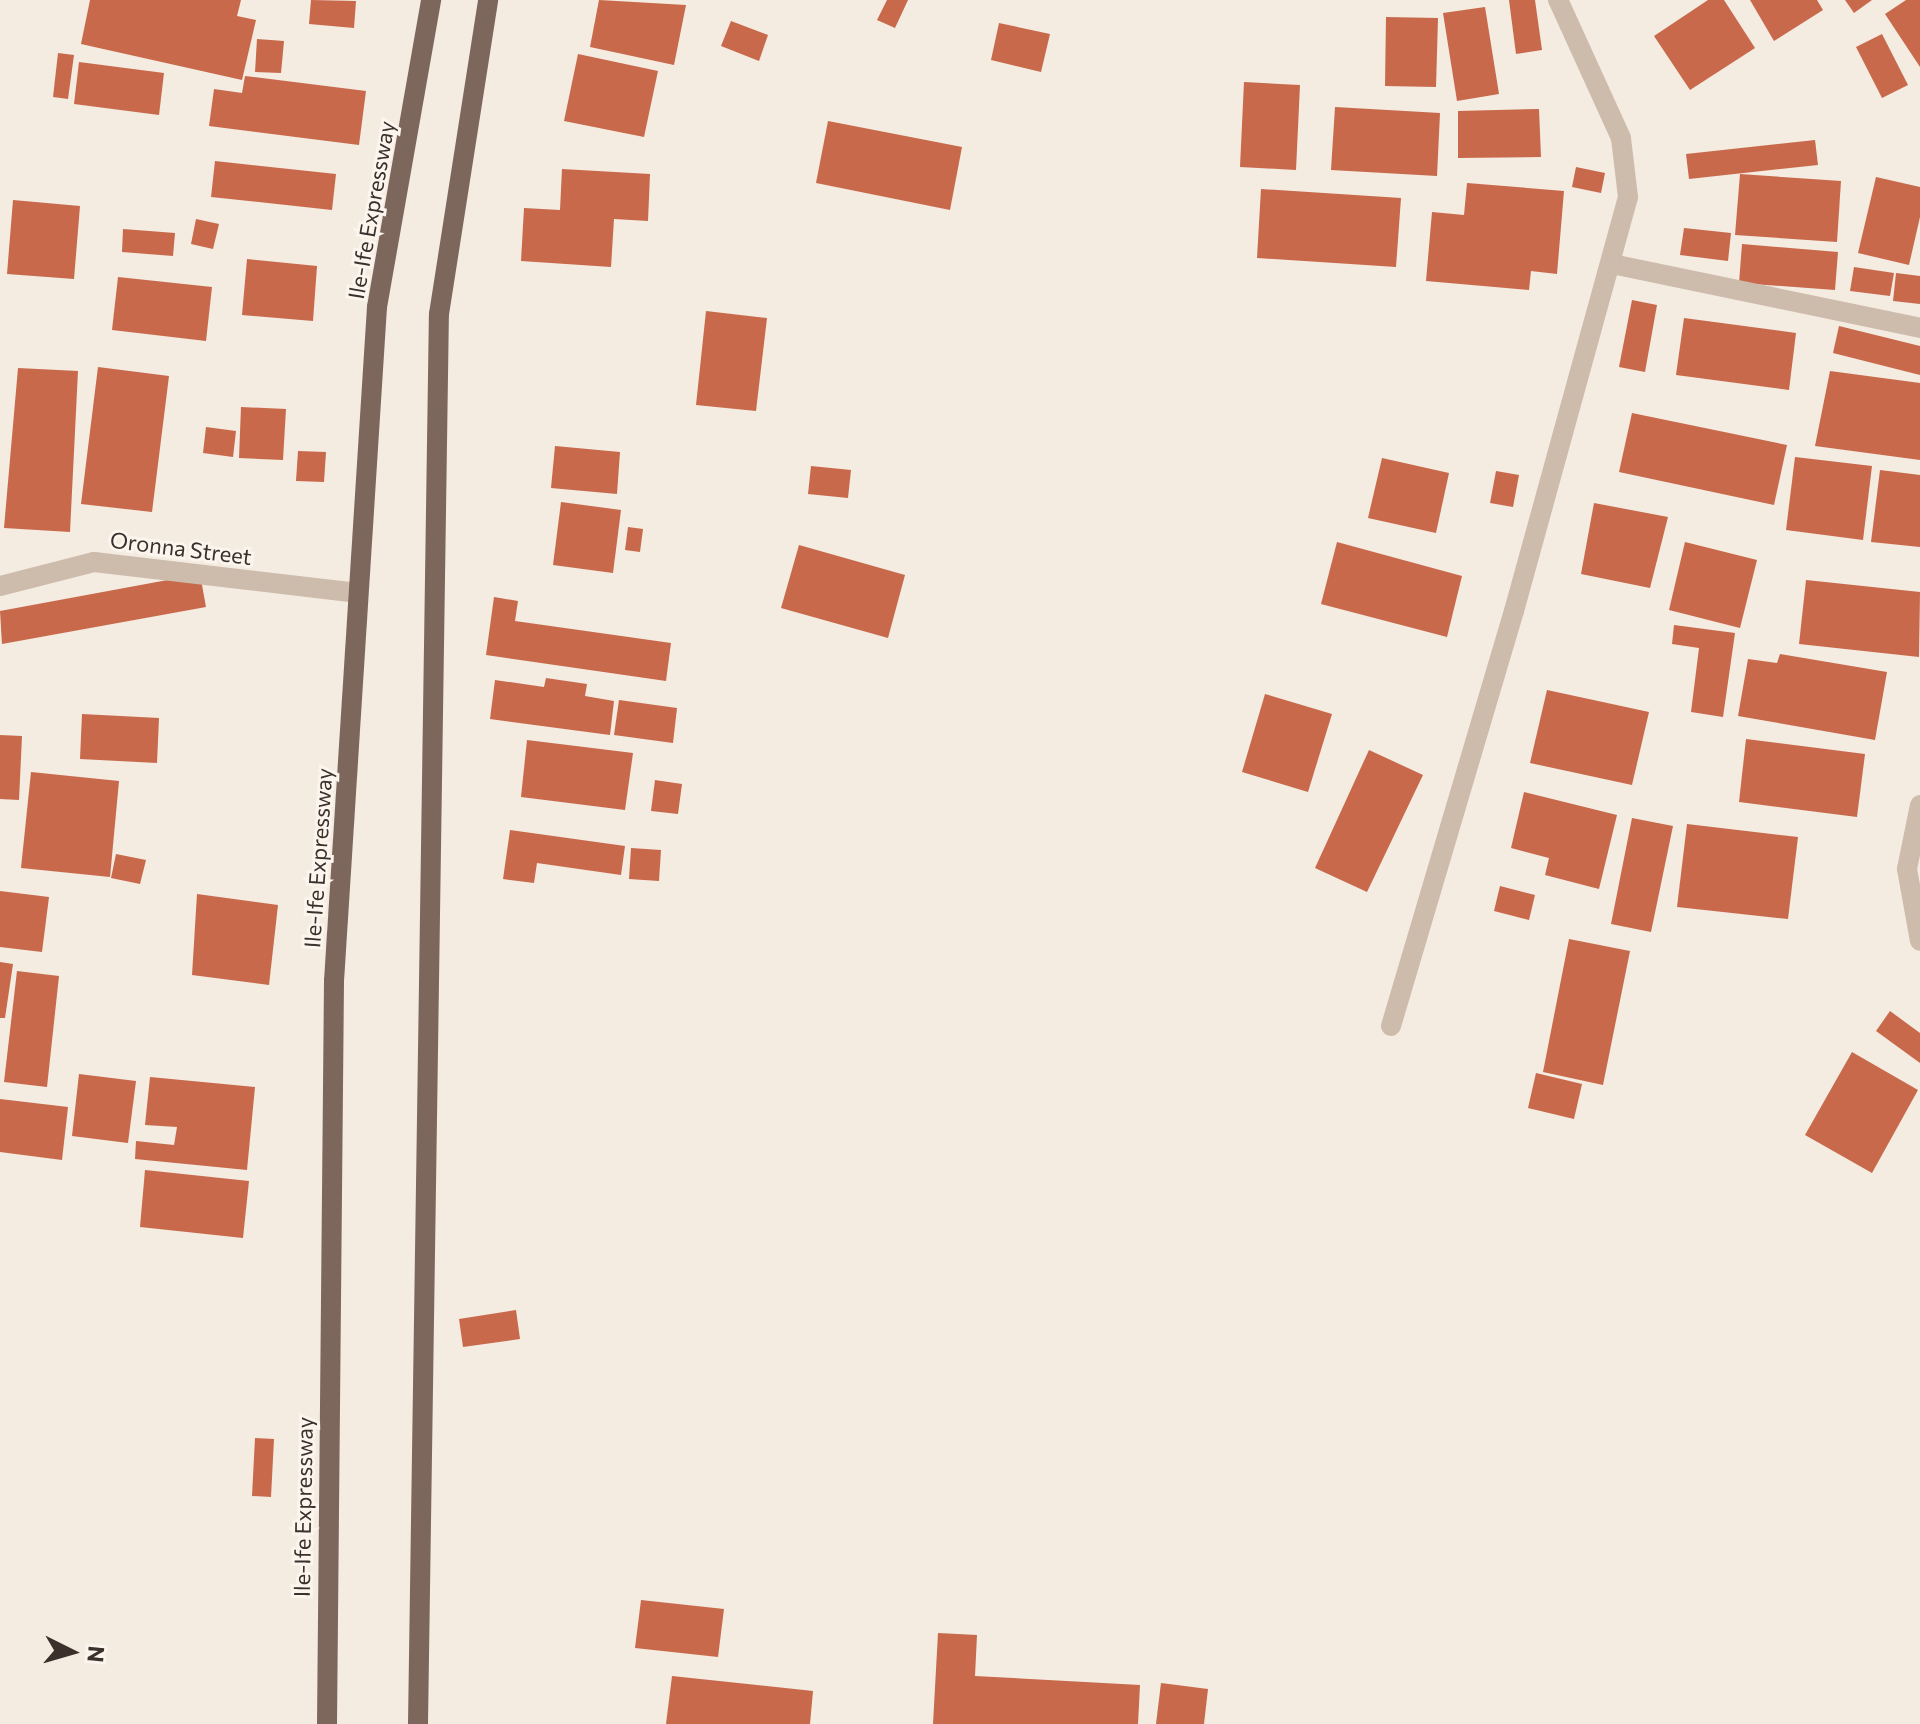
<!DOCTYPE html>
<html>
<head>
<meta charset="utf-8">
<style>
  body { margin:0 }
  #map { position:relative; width:1920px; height:1724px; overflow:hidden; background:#f4ebe1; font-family:Commissioner,sans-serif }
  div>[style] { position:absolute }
  .building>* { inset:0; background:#c8694b }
  .street>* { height:20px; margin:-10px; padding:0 10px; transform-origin:10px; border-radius:10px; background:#cdbbac }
  .primary>* { height:20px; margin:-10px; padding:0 10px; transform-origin:10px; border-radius:10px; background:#7d675c }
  span { translate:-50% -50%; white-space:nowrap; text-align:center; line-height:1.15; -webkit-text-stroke:6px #fbf5ee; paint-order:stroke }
  .street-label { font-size:22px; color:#3b302b }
  .north { position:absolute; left:32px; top:1612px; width:80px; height:80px; -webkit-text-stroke:6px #fbf5ee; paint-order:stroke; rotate:95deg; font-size:22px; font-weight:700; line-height:32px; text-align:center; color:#3b302b }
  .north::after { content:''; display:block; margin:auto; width:28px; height:36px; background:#3b302b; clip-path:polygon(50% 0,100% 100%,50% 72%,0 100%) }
</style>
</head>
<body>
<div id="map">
  <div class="building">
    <div style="clip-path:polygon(90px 0,241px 0,237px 16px,256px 20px,242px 80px,81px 44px)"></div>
    <div style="clip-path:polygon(311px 0,356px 1px,354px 28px,309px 24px)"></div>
    <div style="clip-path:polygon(599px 0,686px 5px,674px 65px,590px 47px)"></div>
    <div style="clip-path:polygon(887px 0,908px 0,895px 28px,877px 20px)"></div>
    <div style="clip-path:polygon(1509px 0,1535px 0,1542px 50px,1516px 54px)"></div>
    <div style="clip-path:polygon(1708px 0,1724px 0,1755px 48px,1690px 90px,1654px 36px)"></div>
    <div style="clip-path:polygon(1750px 0,1817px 0,1823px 10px,1774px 41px)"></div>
    <div style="clip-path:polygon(1845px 0,1872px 0,1854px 13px)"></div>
    <div style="clip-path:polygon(1906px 0,1920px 0,1920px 67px,1885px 14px)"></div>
    <div style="clip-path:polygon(1485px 7px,1499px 94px,1457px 101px,1443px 13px)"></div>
    <div style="clip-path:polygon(1386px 17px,1438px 18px,1436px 87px,1385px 86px)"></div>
    <div style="clip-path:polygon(731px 21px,768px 35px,759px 61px,721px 46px)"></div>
    <div style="clip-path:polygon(999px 23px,1050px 34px,1041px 72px,991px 60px)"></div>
    <div style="clip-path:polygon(1882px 34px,1908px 85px,1882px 98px,1856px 47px)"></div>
    <div style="clip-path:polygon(257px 39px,284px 41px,281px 73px,255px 72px)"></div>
    <div style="clip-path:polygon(58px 53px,74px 55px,68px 99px,53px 97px)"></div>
    <div style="clip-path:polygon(578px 54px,658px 71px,644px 137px,564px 121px)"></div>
    <div style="clip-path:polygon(79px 62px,164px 73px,159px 115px,74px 104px)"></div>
    <div style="clip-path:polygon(245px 76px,366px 91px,359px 145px,209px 126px,214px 89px,242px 93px)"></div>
    <div style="clip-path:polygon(1244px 82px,1300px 85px,1296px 170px,1240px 167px)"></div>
    <div style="clip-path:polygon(1335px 107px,1440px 113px,1437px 176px,1331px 170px)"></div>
    <div style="clip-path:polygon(1539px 109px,1541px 157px,1458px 158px,1458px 111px)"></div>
    <div style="clip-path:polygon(828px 121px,962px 147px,950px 210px,816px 183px)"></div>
    <div style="clip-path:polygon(1815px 140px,1818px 165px,1689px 179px,1686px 154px)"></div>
    <div style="clip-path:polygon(215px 161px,336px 174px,332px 210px,211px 197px)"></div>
    <div style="clip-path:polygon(1576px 167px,1605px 173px,1601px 193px,1572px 187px)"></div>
    <div style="clip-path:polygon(562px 169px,650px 174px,648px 221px,614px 219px,611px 267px,521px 261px,524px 208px,560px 210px)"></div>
    <div style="clip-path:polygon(1740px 174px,1841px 181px,1837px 242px,1735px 235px)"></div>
    <div style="clip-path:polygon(1876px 177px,1920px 187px,1920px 217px,1909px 265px,1858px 253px)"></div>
    <div style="clip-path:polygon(1467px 183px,1564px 191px,1557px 274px,1531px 271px,1529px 290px,1426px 281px,1432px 212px,1464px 215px)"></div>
    <div style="clip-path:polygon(1261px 189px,1401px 198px,1396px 267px,1257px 258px)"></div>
    <div style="clip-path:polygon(13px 200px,80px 206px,74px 279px,7px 274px)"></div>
    <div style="clip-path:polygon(196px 219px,219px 224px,213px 249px,191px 244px)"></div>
    <div style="clip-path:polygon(1684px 228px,1731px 233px,1728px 261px,1680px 255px)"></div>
    <div style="clip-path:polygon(123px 229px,175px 233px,173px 256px,122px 252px)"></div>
    <div style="clip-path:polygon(1742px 244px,1838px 252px,1835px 290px,1739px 283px)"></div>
    <div style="clip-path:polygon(247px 259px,317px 266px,313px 321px,242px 315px)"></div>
    <div style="clip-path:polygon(1854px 267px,1894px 273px,1890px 296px,1850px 291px)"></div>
    <div style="clip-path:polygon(1896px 273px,1920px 276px,1920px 304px,1893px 301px)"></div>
    <div style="clip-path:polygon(118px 277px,212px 287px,206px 341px,112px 330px)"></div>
    <div style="clip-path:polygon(1632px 300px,1657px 305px,1645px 372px,1619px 367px)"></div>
    <div style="clip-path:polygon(706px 311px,767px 318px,756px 411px,696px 405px)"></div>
    <div style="clip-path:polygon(1684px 318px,1796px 333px,1789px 390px,1676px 375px)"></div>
    <div style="clip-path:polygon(1839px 326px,1920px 346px,1920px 375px,1833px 353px)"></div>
    <div style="clip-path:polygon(98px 367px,169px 376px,152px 512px,81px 504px)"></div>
    <div style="clip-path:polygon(18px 368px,78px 371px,70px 532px,4px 528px)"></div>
    <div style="clip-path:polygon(1830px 371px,1920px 383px,1920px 460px,1815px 446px)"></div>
    <div style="clip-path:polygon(241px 407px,286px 409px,283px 460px,239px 458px)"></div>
    <div style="clip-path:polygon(1632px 413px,1787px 445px,1774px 505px,1619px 472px)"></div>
    <div style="clip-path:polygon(206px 427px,236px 431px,233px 457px,203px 453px)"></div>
    <div style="clip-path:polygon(555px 446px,620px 452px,617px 494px,551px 488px)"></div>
    <div style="clip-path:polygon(298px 451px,326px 452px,324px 482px,296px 481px)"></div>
    <div style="clip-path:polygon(1795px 457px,1872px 466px,1863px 540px,1786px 530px)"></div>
    <div style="clip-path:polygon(1382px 458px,1449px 473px,1436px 533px,1368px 518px)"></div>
    <div style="clip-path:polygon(811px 466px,851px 470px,848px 498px,808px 494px)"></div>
    <div style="clip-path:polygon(1880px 470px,1920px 475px,1920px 547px,1871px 542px)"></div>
    <div style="clip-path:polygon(1496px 471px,1519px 475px,1513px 507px,1490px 503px)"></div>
    <div style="clip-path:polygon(561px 502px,621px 510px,613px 573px,553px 565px)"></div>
    <div style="clip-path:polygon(1594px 503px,1668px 517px,1650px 588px,1581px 574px)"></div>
    <div style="clip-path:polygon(628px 527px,643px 529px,640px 552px,625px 550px)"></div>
    <div style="clip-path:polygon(1337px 542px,1462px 576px,1447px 637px,1321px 604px)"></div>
    <div style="clip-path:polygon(1685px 542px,1757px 560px,1740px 628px,1669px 610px)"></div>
    <div style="clip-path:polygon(799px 545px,905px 575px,888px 638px,781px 608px)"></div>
    <div style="clip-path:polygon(200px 574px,206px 607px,2px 644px,0 611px)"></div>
    <div style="clip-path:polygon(1806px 580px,1920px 592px,1919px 657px,1799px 644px)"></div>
    <div style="clip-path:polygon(494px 597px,518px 601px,515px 621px,671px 643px,666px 681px,486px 655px)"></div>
    <div style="clip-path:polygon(1674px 625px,1735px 633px,1723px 717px,1691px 712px,1699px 648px,1672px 644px)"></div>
    <div style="clip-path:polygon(1780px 654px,1887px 672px,1875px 740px,1738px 716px,1748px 659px,1777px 663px)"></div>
    <div style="clip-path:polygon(546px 678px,587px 684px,585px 696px,614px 701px,610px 735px,490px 719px,495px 680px,544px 687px)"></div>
    <div style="clip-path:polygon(1547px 690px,1649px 712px,1632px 785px,1530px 763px)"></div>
    <div style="clip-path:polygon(1265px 694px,1332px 714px,1308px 792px,1242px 772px)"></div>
    <div style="clip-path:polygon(619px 700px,677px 708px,673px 743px,614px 735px)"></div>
    <div style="clip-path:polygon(82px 714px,159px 718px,157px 763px,80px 759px)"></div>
    <div style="clip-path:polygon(0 735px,22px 736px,19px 800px,0 799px)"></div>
    <div style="clip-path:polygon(1746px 739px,1865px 754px,1857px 817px,1739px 802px)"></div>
    <div style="clip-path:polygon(527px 740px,633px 753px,625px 810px,521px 797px)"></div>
    <div style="clip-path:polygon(1369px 750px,1423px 775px,1367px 892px,1315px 868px)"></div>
    <div style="clip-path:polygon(31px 772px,119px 781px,110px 877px,21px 868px)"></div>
    <div style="clip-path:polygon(655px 780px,682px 784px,678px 814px,651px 811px)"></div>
    <div style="clip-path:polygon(1524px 792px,1617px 815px,1599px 889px,1545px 875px,1549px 858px,1511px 848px)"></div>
    <div style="clip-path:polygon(1632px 818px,1673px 826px,1651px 932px,1611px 924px)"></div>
    <div style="clip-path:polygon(1687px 824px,1798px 837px,1788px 919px,1677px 907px)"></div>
    <div style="clip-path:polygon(510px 830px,625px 846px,621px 875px,537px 863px,534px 883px,503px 879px)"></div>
    <div style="clip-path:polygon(631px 848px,661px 850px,659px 881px,629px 879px)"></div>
    <div style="clip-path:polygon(116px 854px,146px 860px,140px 884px,111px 878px)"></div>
    <div style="clip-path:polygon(1500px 886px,1535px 895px,1529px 920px,1494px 911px)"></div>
    <div style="clip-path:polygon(0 891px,49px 897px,42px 952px,0 947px)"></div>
    <div style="clip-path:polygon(197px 894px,278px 905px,269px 985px,192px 975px)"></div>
    <div style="clip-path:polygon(1569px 939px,1630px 951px,1603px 1085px,1543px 1072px)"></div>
    <div style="clip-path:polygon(0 962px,13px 964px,5px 1018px,0 1018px)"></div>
    <div style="clip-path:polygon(17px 971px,59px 976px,47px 1087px,4px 1082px)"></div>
    <div style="clip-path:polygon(1890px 1011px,1920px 1033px,1920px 1063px,1876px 1031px)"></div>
    <div style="clip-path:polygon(1852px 1052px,1918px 1090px,1872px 1173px,1805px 1135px)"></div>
    <div style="clip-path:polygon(1536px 1073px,1582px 1084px,1574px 1119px,1528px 1108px)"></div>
    <div style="clip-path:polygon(79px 1074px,136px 1081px,128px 1143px,72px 1136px)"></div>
    <div style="clip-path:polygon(150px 1077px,255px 1087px,247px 1170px,135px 1159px,136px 1141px,174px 1145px,177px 1127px,145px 1125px)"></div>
    <div style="clip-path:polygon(0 1099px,68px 1107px,62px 1160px,0 1152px)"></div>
    <div style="clip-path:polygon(145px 1170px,249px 1181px,243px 1238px,140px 1227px)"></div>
    <div style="clip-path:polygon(516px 1310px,520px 1339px,463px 1347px,459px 1319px)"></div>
    <div style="clip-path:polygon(255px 1438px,274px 1439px,271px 1497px,252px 1496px)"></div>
    <div style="clip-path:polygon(641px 1600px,724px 1609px,718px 1657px,635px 1648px)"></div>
    <div style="clip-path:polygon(938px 1633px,977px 1635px,975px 1676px,1140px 1685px,1138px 1724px,933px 1724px)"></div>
    <div style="clip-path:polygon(672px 1676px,813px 1691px,810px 1724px,666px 1724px)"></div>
    <div style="clip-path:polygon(1161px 1683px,1208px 1689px,1204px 1724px,1156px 1724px)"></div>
  </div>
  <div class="street">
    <div style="left:1612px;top:264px;width:315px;rotate:11.7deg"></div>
    <div style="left:0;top:586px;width:97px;rotate:-14.3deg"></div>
    <div style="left:94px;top:562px;width:266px;rotate:6.7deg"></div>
    <div style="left:1920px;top:805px;width:65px;rotate:101.5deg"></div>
    <div style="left:1907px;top:869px;width:73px;rotate:79.8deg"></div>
    <div style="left:1391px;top:1026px;width:433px;rotate:-73.5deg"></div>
    <div style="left:1514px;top:611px;width:429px;rotate:-74.6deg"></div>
    <div style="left:1628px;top:197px;width:59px;rotate:-96.8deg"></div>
    <div style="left:1621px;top:138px;width:152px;rotate:-114.5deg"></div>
  </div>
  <div class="primary">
    <div style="left:327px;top:1724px;width:743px;rotate:-89.46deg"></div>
    <div style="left:334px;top:981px;width:675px;rotate:-86.35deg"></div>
    <div style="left:377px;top:307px;width:312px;rotate:-80deg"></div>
    <div style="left:418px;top:1724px;width:1410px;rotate:-89.15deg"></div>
    <div style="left:439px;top:314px;width:318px;rotate:-81.1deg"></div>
  </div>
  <div class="street-label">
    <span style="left:371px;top:210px;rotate:-80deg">Ile-Ife Expressway</span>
    <span style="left:181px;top:548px;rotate:7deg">Oronna Street</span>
    <span style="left:318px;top:858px;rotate:-86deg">Ile-Ife Expressway</span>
    <span style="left:303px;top:1507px;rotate:-89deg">Ile-Ife Expressway</span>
  </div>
  <div class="north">N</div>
</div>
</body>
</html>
